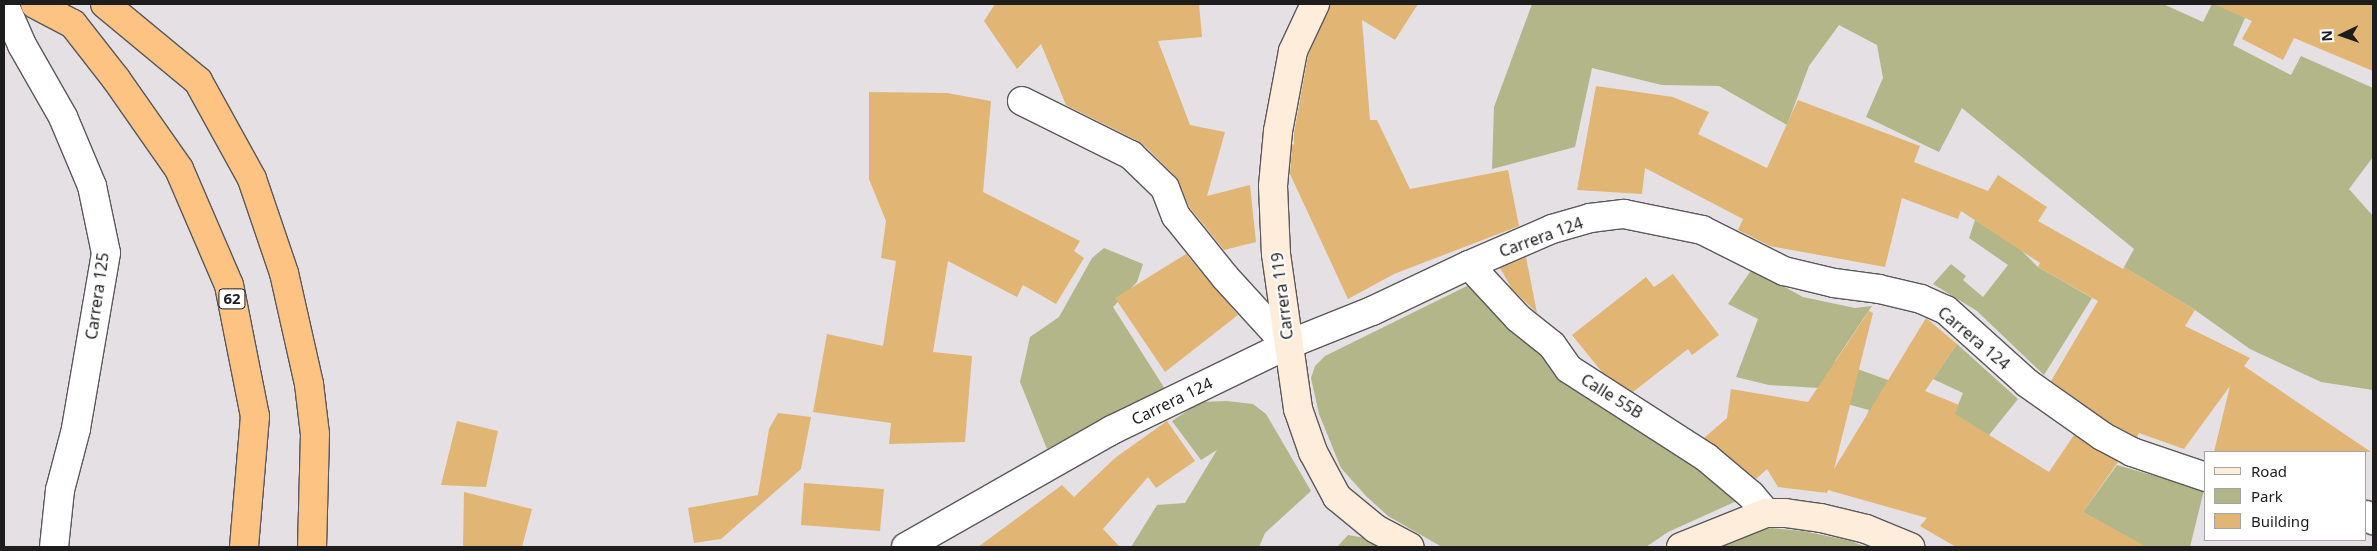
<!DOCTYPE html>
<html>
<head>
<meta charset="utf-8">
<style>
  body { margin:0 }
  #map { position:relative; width:2377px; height:551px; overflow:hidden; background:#e4e0e4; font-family:"Noto Sans",sans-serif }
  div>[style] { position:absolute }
  .green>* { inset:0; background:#b3b688 }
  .building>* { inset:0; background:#e1b574 }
  .roads { filter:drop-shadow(1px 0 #5b585b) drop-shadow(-1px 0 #5b585b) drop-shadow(0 1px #5b585b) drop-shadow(0 -1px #5b585b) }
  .street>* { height:28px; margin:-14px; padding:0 14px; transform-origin:14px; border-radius:14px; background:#fff }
  .secondary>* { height:28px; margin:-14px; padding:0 14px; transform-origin:14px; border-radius:14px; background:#feedda }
  .highway>* { height:28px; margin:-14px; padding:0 14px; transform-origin:14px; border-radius:14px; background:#fcc383 }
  span { translate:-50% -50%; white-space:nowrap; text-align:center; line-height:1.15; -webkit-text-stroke:4px #fff; paint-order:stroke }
  .shield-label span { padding:1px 4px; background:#fff; border:1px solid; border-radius:4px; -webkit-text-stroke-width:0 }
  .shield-label { font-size:15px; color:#1e1d1e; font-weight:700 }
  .street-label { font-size:16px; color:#1e1d1e }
  .frame { position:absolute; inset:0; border:5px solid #1e1d1e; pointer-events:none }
  .legend { position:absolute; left:2204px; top:451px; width:162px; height:90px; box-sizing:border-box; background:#fff; border:1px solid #a5a5a5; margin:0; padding:6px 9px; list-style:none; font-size:15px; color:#1e1d1e }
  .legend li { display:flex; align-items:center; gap:10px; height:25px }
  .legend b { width:25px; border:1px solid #a5a5a5 }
  .north { position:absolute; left:2317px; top:10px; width:50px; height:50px; -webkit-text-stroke:4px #fff; paint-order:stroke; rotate:267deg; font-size:14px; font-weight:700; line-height:20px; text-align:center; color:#1e1d1e }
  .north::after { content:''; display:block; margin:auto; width:18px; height:22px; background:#1e1d1e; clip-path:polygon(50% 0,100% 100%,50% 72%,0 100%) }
</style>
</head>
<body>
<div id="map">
  <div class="green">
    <div style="clip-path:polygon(1532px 4px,2163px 4px,2203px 22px,2212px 4px,2223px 4px,2245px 18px,2233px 45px,2291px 75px,2301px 56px,2373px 88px,2373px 157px,2349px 189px,2373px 216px,2373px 390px,2321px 382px,2250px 349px,2195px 310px,2124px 267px,2134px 249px,1962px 108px,1939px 152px,1866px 117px,1883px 78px,1877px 45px,1839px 25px,1809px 66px,1787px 125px,1719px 86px,1662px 85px,1592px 68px,1575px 147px,1492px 169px,1494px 107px)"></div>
    <div style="clip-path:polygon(1975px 220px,2020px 249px,2038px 267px,2092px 298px,2044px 375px,1977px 311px,1933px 284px,1951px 264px,1966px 276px,1963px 280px,1983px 297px,2008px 265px,1969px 238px)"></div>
    <div style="clip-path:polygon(1104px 248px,1143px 264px,1137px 282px,1113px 307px,1165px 389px,1099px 420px,1047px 449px,1020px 382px,1030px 337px,1059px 317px,1092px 258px)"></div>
    <div style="clip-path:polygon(1752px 269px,1803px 297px,1855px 308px,1872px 306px,1835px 361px,1888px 380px,1917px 403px,1856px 442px,1869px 410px,1836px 401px,1835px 389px,1769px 385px,1736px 377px,1758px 319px,1728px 304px)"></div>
    <div style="clip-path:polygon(1471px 284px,1647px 427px,1739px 500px,1668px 532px,1646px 547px,1442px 547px,1388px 516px,1366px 496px,1341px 468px,1319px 414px,1311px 378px,1315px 366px,1325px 356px)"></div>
    <div style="clip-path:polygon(1957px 344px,2018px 399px,1989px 435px,1974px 459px,1933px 464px,1963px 393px,1933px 379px)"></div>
    <div style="clip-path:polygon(1227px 401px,1253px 404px,1266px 414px,1311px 491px,1265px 533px,1259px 547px,1131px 547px,1157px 505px,1185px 503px,1217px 450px,1201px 460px,1172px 421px,1200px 402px)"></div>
    <div style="clip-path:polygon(2117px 465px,2204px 490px,2190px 547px,2112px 547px,2122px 534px,2083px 512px)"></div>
    <div style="clip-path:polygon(1771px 528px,1803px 531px,1851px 541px,1866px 547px,1710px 547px,1732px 538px)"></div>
    <div style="clip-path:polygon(1348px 535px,1365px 538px,1379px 547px,1337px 547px)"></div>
  </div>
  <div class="building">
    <div style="clip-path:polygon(995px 4px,1199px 4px,1202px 37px,1158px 41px,1190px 125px,1225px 132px,1207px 196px,1250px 185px,1256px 242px,1224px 250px,1190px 208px,1176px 177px,1147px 148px,1138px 141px,1066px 105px,1041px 44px,1017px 69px,984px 21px)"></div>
    <div style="clip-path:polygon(1330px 4px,1418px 4px,1395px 40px,1362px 20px,1370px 120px,1377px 120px,1410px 189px,1508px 170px,1519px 226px,1394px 274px,1348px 299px,1290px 174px,1292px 144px,1294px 145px,1294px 133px,1308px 56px)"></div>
    <div style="clip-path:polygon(2213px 4px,2373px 4px,2373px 71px,2294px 38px,2283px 60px,2242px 39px,2252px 21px)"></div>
    <div style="clip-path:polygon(1596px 86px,1673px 97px,1709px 112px,1698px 134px,1767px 168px,1798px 100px,1920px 146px,1914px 162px,1988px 191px,1998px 175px,2047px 207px,2038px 221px,2123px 269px,2124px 267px,2195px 310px,2185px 326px,2250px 358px,2244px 366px,2371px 452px,2214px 452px,2230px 386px,2184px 449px,2139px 433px,2137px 437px,2110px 423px,2051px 381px,2098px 301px,2038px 267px,2040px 263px,1961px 211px,1958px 219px,1902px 198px,1885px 267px,1770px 246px,1738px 230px,1743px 219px,1645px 168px,1642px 194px,1577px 190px)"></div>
    <div style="clip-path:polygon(869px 92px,947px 93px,991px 101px,983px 192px,1080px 241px,1074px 251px,1084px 258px,1056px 304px,1023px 285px,1017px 297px,948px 261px,933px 352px,972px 356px,965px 442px,889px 444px,891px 423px,813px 412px,827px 334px,883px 346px,896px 261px,881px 258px,886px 221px,869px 179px)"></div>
    <div style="clip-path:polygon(1186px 254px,1238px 315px,1165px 372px,1115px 298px)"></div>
    <div style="clip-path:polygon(1526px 257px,1537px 313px,1512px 289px,1500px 268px)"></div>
    <div style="clip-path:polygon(1673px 274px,1719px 335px,1692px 355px,1688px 349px,1633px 392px,1602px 372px,1572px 335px,1646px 277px,1654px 287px)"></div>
    <div style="clip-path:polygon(1869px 311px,1873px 313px,1834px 469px,1926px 318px,1957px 344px,1925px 391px,1959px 405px,1955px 414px,2049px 472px,2074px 435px,2118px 462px,2083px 512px,2147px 547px,1956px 547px,1920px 526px,1927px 518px,1828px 490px,1827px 493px,1778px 487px,1767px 469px,1756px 479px,1704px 438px,1727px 418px,1731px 389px,1808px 402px)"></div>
    <div style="clip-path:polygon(778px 413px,811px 417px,801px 469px,721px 539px,694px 543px,688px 508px,758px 495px,769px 429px)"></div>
    <div style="clip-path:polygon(457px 421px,498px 431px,486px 487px,441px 485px)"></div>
    <div style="clip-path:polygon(1167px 421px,1195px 461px,1156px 488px,1148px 477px,1103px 529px,1120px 547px,978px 547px,1062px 485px,1074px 497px,1115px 458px)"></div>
    <div style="clip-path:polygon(804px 483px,884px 489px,880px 531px,801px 525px)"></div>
    <div style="clip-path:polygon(464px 492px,532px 509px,522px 547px,463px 547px)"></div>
  </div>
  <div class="roads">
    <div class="street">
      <div style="left:4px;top:4px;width:45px;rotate:66.3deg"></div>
      <div style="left:22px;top:45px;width:83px;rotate:60.3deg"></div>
      <div style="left:63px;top:117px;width:75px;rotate:67.2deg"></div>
      <div style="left:92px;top:186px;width:68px;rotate:78.2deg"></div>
      <div style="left:106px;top:253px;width:179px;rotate:99.7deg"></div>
      <div style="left:76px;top:429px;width:63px;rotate:104.7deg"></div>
      <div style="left:60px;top:490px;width:57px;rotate:96deg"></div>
      <div style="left:1022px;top:101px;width:122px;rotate:26.4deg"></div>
      <div style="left:1131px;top:155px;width:47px;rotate:44.1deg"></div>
      <div style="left:1165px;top:188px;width:30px;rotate:69deg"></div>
      <div style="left:1176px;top:216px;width:78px;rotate:51.2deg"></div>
      <div style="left:1225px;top:277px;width:92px;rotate:47.6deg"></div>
      <div style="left:1469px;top:265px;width:72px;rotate:47.2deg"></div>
      <div style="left:1518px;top:318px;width:43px;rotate:38.5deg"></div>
      <div style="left:1552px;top:345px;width:29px;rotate:55deg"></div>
      <div style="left:1569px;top:369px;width:164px;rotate:32.8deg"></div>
      <div style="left:1707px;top:458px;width:57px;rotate:40.1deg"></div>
      <div style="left:1751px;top:495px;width:23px;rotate:50deg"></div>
      <div style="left:2366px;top:515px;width:9px;rotate:36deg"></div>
      <div style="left:906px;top:547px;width:237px;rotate:-29.6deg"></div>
      <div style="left:1112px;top:430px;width:195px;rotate:-25.9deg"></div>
      <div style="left:1287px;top:345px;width:92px;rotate:-21.8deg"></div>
      <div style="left:1372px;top:311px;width:107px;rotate:-25.4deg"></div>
      <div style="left:1469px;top:265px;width:90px;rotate:-23.4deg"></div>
      <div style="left:1552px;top:229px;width:40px;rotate:-16deg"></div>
      <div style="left:1590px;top:218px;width:34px;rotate:-7deg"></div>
      <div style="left:1624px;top:214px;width:80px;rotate:11.6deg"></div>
      <div style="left:1702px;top:230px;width:92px;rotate:26.6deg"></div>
      <div style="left:1784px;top:271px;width:51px;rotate:13.5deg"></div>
      <div style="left:1834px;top:283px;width:45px;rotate:7.6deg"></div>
      <div style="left:1879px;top:289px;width:43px;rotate:13.4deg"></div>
      <div style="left:1921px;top:299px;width:27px;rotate:24deg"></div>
      <div style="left:1946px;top:310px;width:109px;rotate:42deg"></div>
      <div style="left:2027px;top:383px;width:92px;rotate:35.2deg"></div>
      <div style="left:2102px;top:436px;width:34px;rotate:28deg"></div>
      <div style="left:2132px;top:452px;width:78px;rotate:18.7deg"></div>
    </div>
    <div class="secondary">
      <div style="left:1315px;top:4px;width:52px;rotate:115.1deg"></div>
      <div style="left:1293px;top:51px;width:81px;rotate:100.6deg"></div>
      <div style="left:1278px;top:131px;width:55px;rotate:95.2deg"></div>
      <div style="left:1273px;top:186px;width:68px;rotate:87.5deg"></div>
      <div style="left:1276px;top:254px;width:157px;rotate:81.9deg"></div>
      <div style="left:1298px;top:409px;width:46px;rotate:70.8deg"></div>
      <div style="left:1313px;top:452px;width:51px;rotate:61.9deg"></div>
      <div style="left:1337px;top:497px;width:50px;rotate:39.4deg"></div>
      <div style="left:1376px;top:529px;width:38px;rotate:28deg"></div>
      <div style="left:1681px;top:547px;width:92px;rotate:-21.8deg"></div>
      <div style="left:1766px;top:513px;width:19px"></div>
      <div style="left:1785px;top:513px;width:36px;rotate:8deg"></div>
      <div style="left:1821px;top:518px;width:46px;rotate:13.7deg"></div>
      <div style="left:1866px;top:529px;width:48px;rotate:22.2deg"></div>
    </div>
    <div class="highway">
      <div style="left:35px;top:4px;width:43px;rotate:27.8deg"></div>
      <div style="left:73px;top:24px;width:70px;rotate:52deg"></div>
      <div style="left:116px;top:79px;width:110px;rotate:55deg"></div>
      <div style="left:179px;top:169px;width:126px;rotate:66.7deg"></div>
      <div style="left:229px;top:285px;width:134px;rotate:78.8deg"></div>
      <div style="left:255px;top:416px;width:131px;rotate:94.8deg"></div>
      <div style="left:105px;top:4px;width:121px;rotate:39.6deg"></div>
      <div style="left:198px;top:81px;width:112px;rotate:61.1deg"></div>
      <div style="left:252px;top:179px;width:99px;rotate:71.2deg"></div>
      <div style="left:284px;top:273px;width:114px;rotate:77.3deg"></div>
      <div style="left:309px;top:384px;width:50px;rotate:83.2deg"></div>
      <div style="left:315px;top:434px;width:113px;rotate:91.5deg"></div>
    </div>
  </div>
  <div class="shield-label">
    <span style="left:232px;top:299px">62</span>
  </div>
  <div class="street-label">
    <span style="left:1541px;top:237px;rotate:-20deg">Carrera 124</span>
    <span style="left:97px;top:296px;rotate:-82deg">Carrera 125</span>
    <span style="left:1282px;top:296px;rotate:-97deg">Carrera 119</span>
    <span style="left:1974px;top:338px;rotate:40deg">Carrera 124</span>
    <span style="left:1612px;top:396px;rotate:32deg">Calle 55B</span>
    <span style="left:1172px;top:401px;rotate:-26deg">Carrera 124</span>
  </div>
  <div class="frame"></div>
  <ul class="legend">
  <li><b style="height:6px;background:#feedda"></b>Road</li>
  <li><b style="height:14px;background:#b3b688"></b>Park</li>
  <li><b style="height:14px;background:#e1b574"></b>Building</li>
  </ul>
  <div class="north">N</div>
</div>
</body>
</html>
